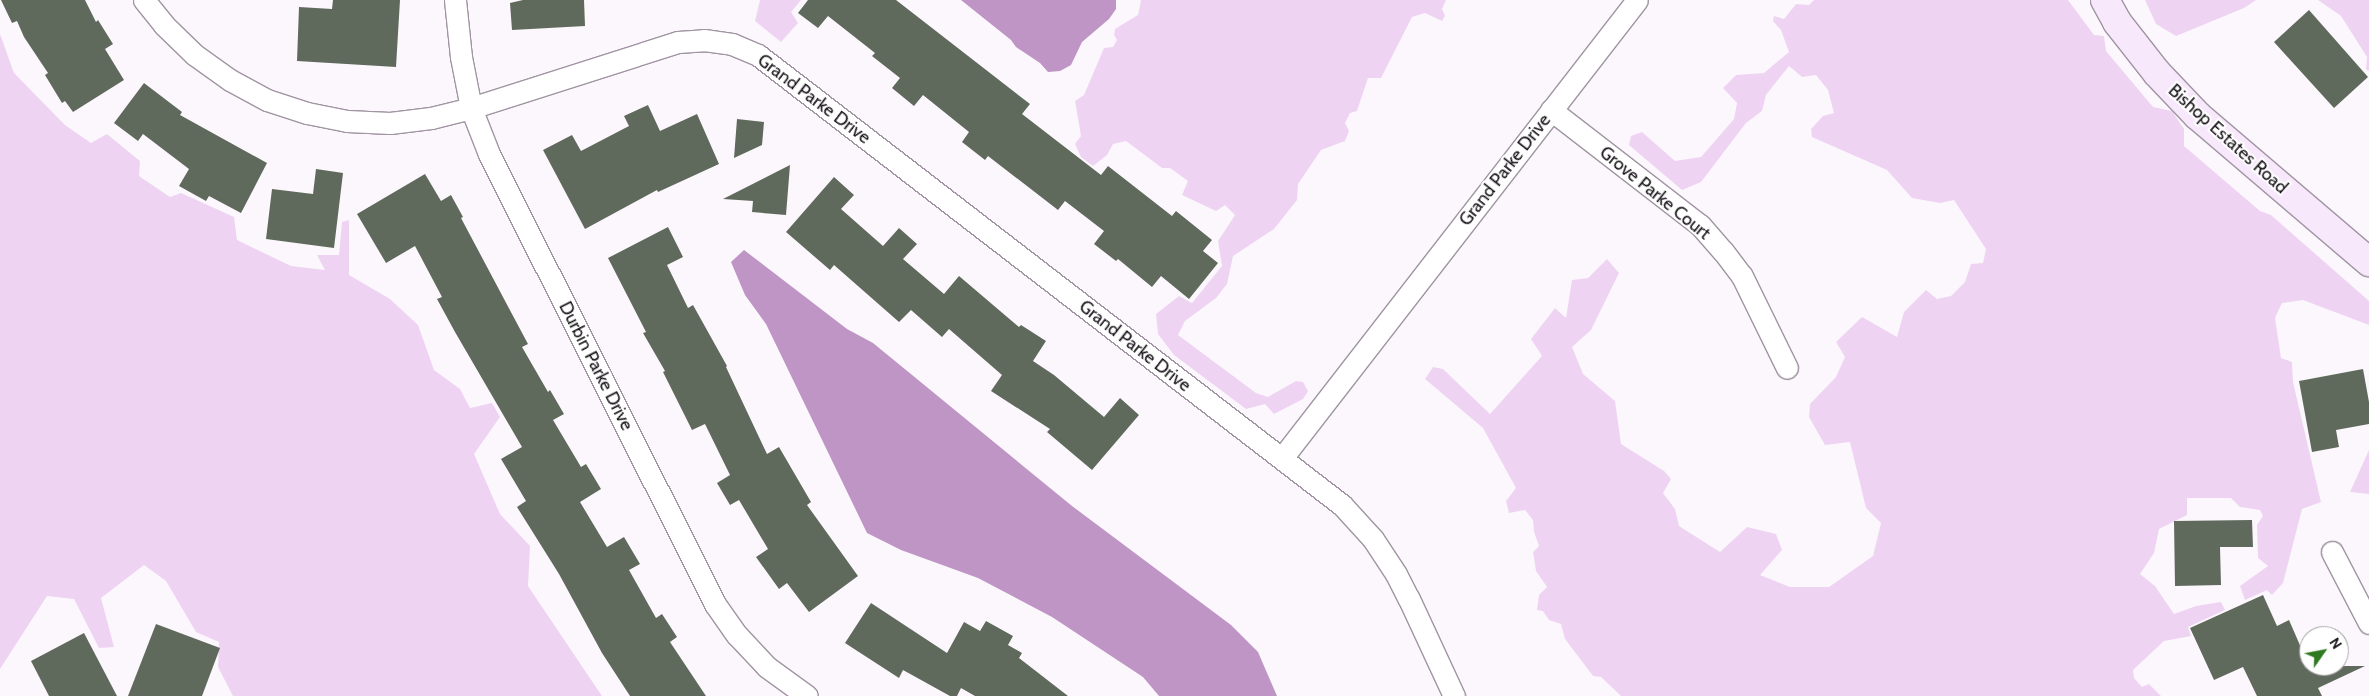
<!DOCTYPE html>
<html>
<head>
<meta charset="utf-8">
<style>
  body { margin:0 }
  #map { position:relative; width:2369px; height:696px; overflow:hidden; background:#fcf7fd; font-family:Cabin,sans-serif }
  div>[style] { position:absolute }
  .green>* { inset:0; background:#eed4f2 }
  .water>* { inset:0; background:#be95c4 }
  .building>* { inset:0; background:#5f6a5c }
  .roads { filter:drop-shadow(1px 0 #a194a3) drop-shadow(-1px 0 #a194a3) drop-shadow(0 1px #a194a3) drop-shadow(0 -1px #a194a3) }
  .street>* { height:21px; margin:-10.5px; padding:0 10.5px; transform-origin:10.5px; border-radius:10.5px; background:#fff }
  .secondary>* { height:28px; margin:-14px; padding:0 14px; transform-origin:14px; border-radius:14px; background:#f8e8fb }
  span { translate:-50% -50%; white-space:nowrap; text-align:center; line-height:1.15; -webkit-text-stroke:4px #fff; paint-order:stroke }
  .street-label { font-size:18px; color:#151116 }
  .north { position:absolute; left:2299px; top:626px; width:50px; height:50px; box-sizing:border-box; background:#fff; border:1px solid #a1a0a2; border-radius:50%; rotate:57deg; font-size:14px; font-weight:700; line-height:20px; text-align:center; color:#151116 }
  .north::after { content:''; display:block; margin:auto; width:18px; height:22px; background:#2f7920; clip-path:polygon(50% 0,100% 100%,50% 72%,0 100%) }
</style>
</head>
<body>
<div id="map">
  <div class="green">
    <div style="clip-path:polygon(760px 0,801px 0,791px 12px,798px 23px,781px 42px,755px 21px)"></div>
    <div style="clip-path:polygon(1141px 0,1446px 0,1442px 9px,1445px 16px,1442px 21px,1425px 13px,1412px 17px,1381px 78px,1368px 78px,1357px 111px,1350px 113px,1345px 123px,1349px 131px,1345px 141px,1321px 150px,1298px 184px,1297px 200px,1274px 229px,1233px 256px,1227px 284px,1216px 298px,1185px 321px,1178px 335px,1256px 393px,1268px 397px,1296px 381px,1303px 382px,1308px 391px,1303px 399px,1274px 414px,1265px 404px,1246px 409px,1174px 355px,1158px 334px,1156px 314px,1179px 296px,1192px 303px,1222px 266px,1218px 241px,1235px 215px,1225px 205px,1216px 211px,1182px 195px,1188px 181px,1170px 168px,1162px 168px,1126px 141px,1113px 144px,1107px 155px,1093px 166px,1081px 157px,1075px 144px,1081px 136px,1075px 101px,1084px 95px,1104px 48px,1113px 47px,1117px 40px,1114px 35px,1115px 29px,1138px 15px)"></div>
    <div style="clip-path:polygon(1814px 0,2068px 0,2094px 35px,2104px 36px,2106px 51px,2153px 107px,2172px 111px,2184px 129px,2184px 146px,2260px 211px,2271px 215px,2369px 301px,2369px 325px,2303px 300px,2282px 303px,2275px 318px,2281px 358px,2292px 362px,2293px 382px,2321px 502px,2302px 509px,2283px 583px,2272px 595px,2267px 590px,2245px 600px,2240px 586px,2268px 566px,2258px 558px,2257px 525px,2263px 516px,2260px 510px,2240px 507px,2231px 498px,2187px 498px,2187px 515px,2159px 529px,2154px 553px,2140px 574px,2155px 586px,2174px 614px,2196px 606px,2221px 602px,2225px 610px,2188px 627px,2191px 636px,2164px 641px,2133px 670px,2134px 678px,2142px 687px,2149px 684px,2161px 696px,1621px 696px,1601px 677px,1593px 676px,1565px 639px,1561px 624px,1549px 620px,1543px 611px,1537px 610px,1539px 595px,1547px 587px,1536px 571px,1533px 552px,1539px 546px,1534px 532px,1533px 520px,1525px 510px,1509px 513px,1506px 501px,1516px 488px,1483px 428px,1425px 379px,1433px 367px,1443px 369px,1490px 414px,1542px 356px,1531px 339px,1555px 308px,1566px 318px,1572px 280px,1588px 278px,1607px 259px,1619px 273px,1591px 330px,1572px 347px,1583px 374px,1615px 401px,1621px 444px,1664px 471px,1671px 479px,1663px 493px,1675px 509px,1679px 526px,1720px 552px,1747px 527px,1776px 534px,1782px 550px,1760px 575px,1790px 587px,1829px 587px,1873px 556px,1881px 523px,1866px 508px,1850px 442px,1825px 445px,1809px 417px,1810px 404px,1836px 377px,1845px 357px,1836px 342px,1862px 317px,1897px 337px,1904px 312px,1926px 290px,1937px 299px,1951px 296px,1965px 282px,1971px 264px,1983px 263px,1986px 249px,1954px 200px,1940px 203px,1912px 198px,1887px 170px,1812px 137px,1811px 129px,1823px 116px,1834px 113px,1828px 90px,1816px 75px,1802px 77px,1789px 66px,1766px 95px,1762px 111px,1746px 123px,1701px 182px,1682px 190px,1629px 145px,1631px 136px,1642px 132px,1675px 161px,1701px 157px,1734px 119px,1737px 103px,1723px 88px,1736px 75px,1764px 73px,1789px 52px,1781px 30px,1773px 21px,1774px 16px,1784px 19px,1796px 4px,1809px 5px)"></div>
    <div style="clip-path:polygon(2145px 0,2256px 0,2244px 8px,2176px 36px,2156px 24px)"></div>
    <div style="clip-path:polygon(2318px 0,2369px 0,2369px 71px,2366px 69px,2367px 57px,2341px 16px)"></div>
    <div style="clip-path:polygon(0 34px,14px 73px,65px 125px,91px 143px,107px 134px,140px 161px,139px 176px,170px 197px,181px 193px,234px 217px,237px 240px,291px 266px,325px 270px,317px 255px,339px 255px,342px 222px,349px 220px,349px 275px,390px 299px,418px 325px,434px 370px,460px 389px,470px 408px,492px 403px,500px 417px,474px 454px,500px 514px,530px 546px,528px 586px,602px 696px,233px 696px,218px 667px,219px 642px,196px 632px,166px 581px,144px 565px,101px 598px,114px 647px,99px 648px,74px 599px,47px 596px,0 669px)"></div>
    <div style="clip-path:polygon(2369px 450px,2369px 494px,2350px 492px)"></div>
  </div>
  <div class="water">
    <div style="clip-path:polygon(961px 0,1116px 0,1116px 9px,1109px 19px,1082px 42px,1071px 65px,1060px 71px,1048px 72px,1040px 63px,1016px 47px,1011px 40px)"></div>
    <div style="clip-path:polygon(744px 250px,847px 329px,873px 343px,1072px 506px,1231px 625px,1258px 652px,1277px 696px,1159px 696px,1143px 677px,1052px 617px,978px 578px,901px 550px,867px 533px,766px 324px,745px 295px,731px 262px)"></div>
  </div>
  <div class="building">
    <div style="clip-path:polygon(1px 0,85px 0,96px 22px,98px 20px,113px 44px,105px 49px,124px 80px,73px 112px,65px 101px,62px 103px,45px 75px,48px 73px,24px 37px,17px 21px,12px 23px)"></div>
    <div style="clip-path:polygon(333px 0,400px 0,396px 67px,297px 61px,299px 7px,332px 9px)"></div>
    <div style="clip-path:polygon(523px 0,584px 0,585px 26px,512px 30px,510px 3px)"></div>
    <div style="clip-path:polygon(808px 0,896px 0,1030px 104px,1022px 114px,1101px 175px,1108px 166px,1172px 216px,1176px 211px,1212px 240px,1203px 251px,1218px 263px,1189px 299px,1161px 276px,1152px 287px,1118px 259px,1116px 261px,1094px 244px,1104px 231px,1065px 201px,1058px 210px,988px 156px,985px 160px,962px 142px,969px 132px,923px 95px,914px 106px,892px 88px,900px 78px,872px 56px,875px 53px,828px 16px,818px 28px,798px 13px)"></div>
    <div style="clip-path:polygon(2309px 10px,2368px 77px,2334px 108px,2274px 42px)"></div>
    <div style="clip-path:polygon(144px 83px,182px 112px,180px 115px,267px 163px,241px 213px,209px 196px,206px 201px,179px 186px,189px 169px,143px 134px,138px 141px,114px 123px)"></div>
    <div style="clip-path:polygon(648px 105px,660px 131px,697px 114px,719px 164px,658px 192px,657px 190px,585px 229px,543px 150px,572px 135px,581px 151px,629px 126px,624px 116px)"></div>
    <div style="clip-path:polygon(737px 119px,764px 122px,762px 145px,734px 158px)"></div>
    <div style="clip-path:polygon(790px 165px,786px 215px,752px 212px,753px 201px,723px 199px)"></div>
    <div style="clip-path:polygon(316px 169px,343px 173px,334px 248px,266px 239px,272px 189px,313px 194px)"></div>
    <div style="clip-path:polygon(425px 174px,441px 201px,451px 195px,463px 217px,461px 218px,528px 344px,522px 347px,548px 392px,550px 390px,564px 414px,553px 420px,581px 467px,586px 464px,601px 489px,580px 502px,607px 547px,624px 537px,640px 564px,629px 570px,656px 618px,662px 614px,677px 637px,670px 642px,706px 696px,630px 696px,602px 653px,559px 574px,517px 507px,526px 501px,501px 459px,522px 447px,455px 332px,437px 299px,442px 297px,415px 246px,386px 263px,357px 214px)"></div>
    <div style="clip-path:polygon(834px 177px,854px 195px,841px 209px,883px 246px,899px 228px,917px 244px,903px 259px,944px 294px,959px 276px,1019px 327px,1021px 325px,1046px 341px,1033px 361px,1054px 375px,1104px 417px,1120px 398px,1139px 415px,1092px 470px,1047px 432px,1050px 429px,991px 391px,1002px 375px,949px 329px,942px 337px,911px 310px,899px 322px,834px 265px,830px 270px,786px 232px)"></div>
    <div style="clip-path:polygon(668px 227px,683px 257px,667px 265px,688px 308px,693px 305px,727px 366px,726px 367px,767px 454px,779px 447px,811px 502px,807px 505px,858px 576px,809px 612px,787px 583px,779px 589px,756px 557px,768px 549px,739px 500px,730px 505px,717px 483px,730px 475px,705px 424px,692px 430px,663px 372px,665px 371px,643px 333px,646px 332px,608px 258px)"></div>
    <div style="clip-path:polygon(2363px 369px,2369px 402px,2369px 424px,2336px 430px,2339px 447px,2312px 452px,2299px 381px)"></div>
    <div style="clip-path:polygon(2252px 520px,2253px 547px,2220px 547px,2221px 585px,2175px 586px,2174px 521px)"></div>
    <div style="clip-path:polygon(2263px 595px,2277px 626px,2289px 620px,2309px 666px,2365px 666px,2318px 688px,2322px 696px,2257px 696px,2243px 667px,2214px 680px,2190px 628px)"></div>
    <div style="clip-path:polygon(871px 603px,947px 653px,964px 622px,980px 631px,986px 621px,1013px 636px,1008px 645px,1022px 653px,1019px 658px,1068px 696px,975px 696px,961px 688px,957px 696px,950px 696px,903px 670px,899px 678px,845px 643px)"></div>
    <div style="clip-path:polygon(156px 624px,220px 648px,202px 696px,128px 696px)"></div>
    <div style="clip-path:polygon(84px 633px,117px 696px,49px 696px,31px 661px)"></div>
  </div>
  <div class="roads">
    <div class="street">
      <div style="left:144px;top:0;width:32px;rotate:51deg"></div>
      <div style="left:164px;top:25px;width:43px;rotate:44.1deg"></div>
      <div style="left:195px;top:55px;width:43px;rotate:35.5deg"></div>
      <div style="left:230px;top:80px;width:42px;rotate:28.4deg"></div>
      <div style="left:267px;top:100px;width:42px;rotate:18deg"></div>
      <div style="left:307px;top:113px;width:41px;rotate:11.3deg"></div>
      <div style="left:347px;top:121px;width:43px;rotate:2.7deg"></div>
      <div style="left:390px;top:123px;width:41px;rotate:-7deg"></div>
      <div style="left:431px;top:118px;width:41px;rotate:-14deg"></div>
      <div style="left:471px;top:108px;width:217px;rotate:-17.7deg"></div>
      <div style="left:678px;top:42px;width:26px;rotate:-4deg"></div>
      <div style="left:704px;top:40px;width:28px;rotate:8deg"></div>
      <div style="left:732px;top:44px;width:28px;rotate:23deg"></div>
      <div style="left:758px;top:55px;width:737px;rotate:37.62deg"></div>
      <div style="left:1342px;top:505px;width:46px;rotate:47.6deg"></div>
      <div style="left:1373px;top:539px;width:42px;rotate:56.7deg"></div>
      <div style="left:1396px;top:574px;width:28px;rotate:63deg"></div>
      <div style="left:1409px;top:599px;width:107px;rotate:65.1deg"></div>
      <div style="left:455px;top:0;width:57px;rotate:84deg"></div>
      <div style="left:461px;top:57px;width:52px;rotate:78.9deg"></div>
      <div style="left:471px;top:108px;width:49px;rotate:68.6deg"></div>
      <div style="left:489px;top:154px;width:504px;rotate:63.33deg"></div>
      <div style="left:715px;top:604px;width:38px;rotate:55deg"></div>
      <div style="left:737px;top:635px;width:44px;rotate:46.8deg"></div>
      <div style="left:767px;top:667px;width:49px;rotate:35.9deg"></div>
      <div style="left:1551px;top:110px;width:188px;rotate:37.7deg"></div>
      <div style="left:1700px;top:225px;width:35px;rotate:49deg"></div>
      <div style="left:1723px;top:251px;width:31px;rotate:53deg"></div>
      <div style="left:1742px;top:276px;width:102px;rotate:63.9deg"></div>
      <div style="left:1282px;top:458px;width:579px;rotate:-52.22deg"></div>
      <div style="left:2332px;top:552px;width:80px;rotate:62.5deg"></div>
    </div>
    <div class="secondary">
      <div style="left:2105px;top:0;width:25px;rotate:61deg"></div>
      <div style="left:2117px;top:22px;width:65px;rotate:51.9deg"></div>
      <div style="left:2157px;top:73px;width:59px;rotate:46.4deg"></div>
      <div style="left:2198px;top:116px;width:225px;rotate:40.5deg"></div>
    </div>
  </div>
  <div class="street-label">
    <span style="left:814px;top:99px;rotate:37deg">Grand Parke Drive</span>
    <span style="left:2228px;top:139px;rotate:42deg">Bishop Estates Road</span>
    <span style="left:1505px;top:170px;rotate:-52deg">Grand Parke Drive</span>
    <span style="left:1655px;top:193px;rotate:39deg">Grove Parke Court</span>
    <span style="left:1135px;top:346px;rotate:38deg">Grand Parke Drive</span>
    <span style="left:596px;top:366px;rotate:63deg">Durbin Parke Drive</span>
  </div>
  <div class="north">N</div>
</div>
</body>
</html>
